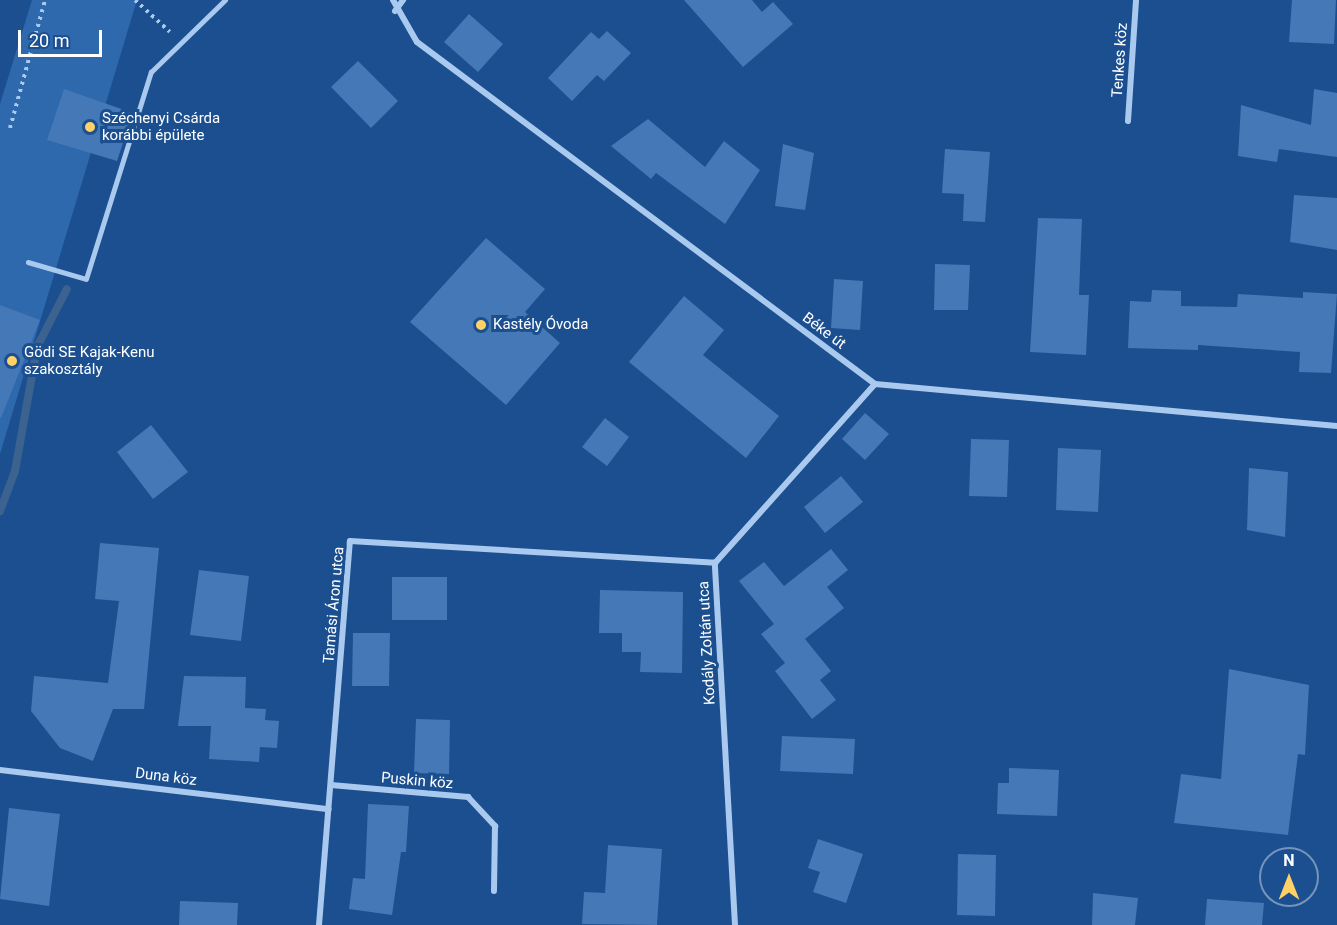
<!DOCTYPE html>
<html>
<head>
<meta charset="utf-8">
<style>
  body { margin:0 }
  #map { position:relative; width:1337px; height:925px; overflow:hidden; background:#1b4f8f; font-family:Roboto,sans-serif }
  div>[style] { position:absolute }
  .green>* { inset:0; background:#2e69ad }
  .stream>* { height:8px; margin:-4px; padding:0 4px; transform-origin:4px; border-radius:4px; background:#3c6290 }
  .building>* { inset:0; background:#4478b7 }
  .path>* { height:4px; margin-top:-2px; transform-origin:0; background:repeating-linear-gradient(90deg,#a9c9ee 0 3px,transparent 0 7.5px) }
  .service>* { height:4.5px; margin:-2.25px; padding:0 2.25px; transform-origin:2.25px; border-radius:2.25px; background:#a9c9ee }
  .minor>* { height:6px; margin:-3px; padding:0 3px; transform-origin:3px; border-radius:3px; background:#a9c9ee }
  .dots>* { width:16px; height:16px; translate:-50% -50%; box-sizing:border-box; border:3px solid #1b4f8f; border-radius:50% }
  span { translate:-50% -50%; white-space:nowrap; text-align:center; line-height:1.15; -webkit-text-stroke:6px #1b4f8f; paint-order:stroke }
  .street-label { font-size:15px; color:#fff }
  .poi-label { font-size:15px; color:#fff }
  .left { translate:0 -50%; text-align:left }
  .north { position:absolute; left:1259px; top:847px; width:60px; height:60px; box-sizing:border-box; background:#1b4f8f; border:2px solid #7695bc; border-radius:50%; rotate:0deg; font-size:16px; font-weight:700; line-height:24px; text-align:center; color:#fff }
  .north::after { content:''; display:block; margin:auto; width:21px; height:27px; background:#ffd166; clip-path:polygon(50% 0,100% 100%,50% 72%,0 100%) }
  .scale { position:absolute; left:18px; top:30px; width:84px; height:27px; box-sizing:border-box; border:3px solid #fff; border-top:0; padding-left:8px; font-size:18px; line-height:21px; white-space:nowrap; color:#fff; -webkit-text-stroke:4px #1b4f8f; paint-order:stroke }
</style>
</head>
<body>
<div id="map">
  <div class="green">
    <div style="clip-path:polygon(32px 0,137px 0,0 454px,0 104px)"></div>
  </div>
  <div class="stream">
    <div style="left:0;top:511px;width:43px;rotate:-69.4deg"></div>
    <div style="left:15px;top:471px;width:126px;rotate:-79.9deg"></div>
    <div style="left:37px;top:347px;width:65px;rotate:-62.7deg"></div>
  </div>
  <div class="building">
    <div style="clip-path:polygon(684px 0,752px 0,762px 12px,773px 2px,793px 24px,743px 67px)"></div>
    <div style="clip-path:polygon(1292px 0,1336px 0,1334px 44px,1289px 42px)"></div>
    <div style="clip-path:polygon(469px 14px,503px 44px,478px 72px,444px 42px)"></div>
    <div style="clip-path:polygon(607px 31px,631px 53px,604px 81px,597px 75px,572px 101px,548px 78px,591px 32px,599px 39px)"></div>
    <div style="clip-path:polygon(358px 61px,398px 101px,371px 128px,331px 87px)"></div>
    <div style="clip-path:polygon(64px 89px,133px 113px,117px 161px,47px 140px)"></div>
    <div style="clip-path:polygon(1314px 89px,1337px 93px,1337px 157px,1279px 149px,1277px 162px,1238px 156px,1241px 105px,1311px 125px)"></div>
    <div style="clip-path:polygon(648px 119px,705px 167px,724px 141px,760px 170px,725px 224px,656px 173px,651px 179px,611px 146px)"></div>
    <div style="clip-path:polygon(783px 144px,814px 153px,805px 210px,775px 206px)"></div>
    <div style="clip-path:polygon(945px 149px,990px 152px,985px 222px,963px 221px,964px 194px,942px 193px)"></div>
    <div style="clip-path:polygon(1294px 195px,1337px 198px,1337px 250px,1290px 242px)"></div>
    <div style="clip-path:polygon(1038px 218px,1082px 219px,1079px 295px,1089px 295px,1086px 355px,1030px 352px)"></div>
    <div style="clip-path:polygon(486px 238px,545px 289px,525px 312px,560px 343px,506px 405px,410px 322px)"></div>
    <div style="clip-path:polygon(935px 264px,970px 265px,968px 310px,934px 310px)"></div>
    <div style="clip-path:polygon(834px 279px,863px 281px,860px 330px,831px 328px)"></div>
    <div style="clip-path:polygon(1152px 290px,1181px 291px,1181px 306px,1237px 307px,1238px 294px,1303px 298px,1303px 292px,1337px 294px,1331px 373px,1299px 372px,1300px 352px,1198px 345px,1198px 350px,1128px 348px,1130px 301px,1151px 302px)"></div>
    <div style="clip-path:polygon(684px 296px,724px 330px,703px 355px,779px 416px,746px 458px,629px 362px)"></div>
    <div style="clip-path:polygon(0 305px,40px 320px,1px 418px,0 417px)"></div>
    <div style="clip-path:polygon(865px 413px,889px 434px,865px 460px,842px 439px)"></div>
    <div style="clip-path:polygon(605px 418px,629px 437px,607px 466px,582px 447px)"></div>
    <div style="clip-path:polygon(151px 425px,188px 472px,153px 499px,117px 452px)"></div>
    <div style="clip-path:polygon(971px 439px,1009px 440px,1007px 497px,969px 496px)"></div>
    <div style="clip-path:polygon(1058px 448px,1101px 450px,1098px 512px,1056px 510px)"></div>
    <div style="clip-path:polygon(1249px 468px,1288px 472px,1285px 537px,1247px 530px)"></div>
    <div style="clip-path:polygon(841px 476px,863px 502px,825px 533px,804px 507px)"></div>
    <div style="clip-path:polygon(100px 543px,159px 548px,144px 709px,113px 709px,93px 761px,60px 748px,31px 711px,34px 676px,108px 683px,119px 601px,95px 599px)"></div>
    <div style="clip-path:polygon(831px 549px,848px 570px,827px 587px,844px 608px,805px 639px,831px 671px,820px 680px,836px 700px,812px 719px,775px 671px,785px 663px,761px 634px,774px 624px,739px 581px,764px 562px,784px 586px)"></div>
    <div style="clip-path:polygon(199px 570px,249px 576px,241px 641px,190px 635px)"></div>
    <div style="clip-path:polygon(392px 577px,447px 577px,447px 620px,392px 620px)"></div>
    <div style="clip-path:polygon(600px 590px,683px 592px,682px 673px,640px 672px,641px 652px,622px 652px,622px 633px,599px 633px)"></div>
    <div style="clip-path:polygon(353px 633px,390px 633px,389px 686px,352px 686px)"></div>
    <div style="clip-path:polygon(1229px 669px,1309px 685px,1305px 755px,1298px 754px,1288px 835px,1174px 823px,1181px 774px,1221px 779px)"></div>
    <div style="clip-path:polygon(184px 676px,246px 677px,245px 708px,266px 709px,265px 720px,279px 721px,277px 748px,260px 747px,259px 762px,209px 759px,211px 726px,178px 726px)"></div>
    <div style="clip-path:polygon(416px 719px,450px 720px,449px 774px,414px 773px)"></div>
    <div style="clip-path:polygon(782px 736px,855px 739px,853px 774px,780px 771px)"></div>
    <div style="clip-path:polygon(1009px 768px,1059px 770px,1057px 816px,997px 814px,998px 783px,1009px 783px)"></div>
    <div style="clip-path:polygon(368px 804px,409px 806px,406px 852px,401px 852px,392px 915px,349px 909px,353px 878px,365px 879px)"></div>
    <div style="clip-path:polygon(9px 808px,60px 814px,49px 906px,0 899px)"></div>
    <div style="clip-path:polygon(818px 839px,863px 854px,846px 903px,813px 892px,820px 872px,808px 868px)"></div>
    <div style="clip-path:polygon(608px 845px,662px 849px,657px 925px,582px 924px,584px 892px,605px 893px)"></div>
    <div style="clip-path:polygon(958px 854px,996px 855px,995px 916px,957px 915px)"></div>
    <div style="clip-path:polygon(1093px 893px,1138px 898px,1135px 925px,1092px 925px)"></div>
    <div style="clip-path:polygon(1207px 899px,1264px 903px,1262px 925px,1205px 925px)"></div>
    <div style="clip-path:polygon(180px 901px,238px 903px,237px 925px,179px 925px)"></div>
  </div>
  <div class="path">
    <div style="left:135px;top:0;width:47px;rotate:42.4deg"></div>
    <div style="left:10px;top:128px;width:133px;rotate:-74.7deg"></div>
  </div>
  <div class="service">
    <div style="left:28px;top:262px;width:60px;rotate:16.3deg"></div>
    <div style="left:86px;top:279px;width:217px;rotate:-72.6deg"></div>
    <div style="left:151px;top:72px;width:103px;rotate:-44.2deg"></div>
  </div>
  <div class="minor">
    <div style="left:393px;top:0;width:48px;rotate:60.3deg"></div>
    <div style="left:417px;top:42px;width:572px;rotate:36.75deg"></div>
    <div style="left:875px;top:384px;width:464px;rotate:5.2deg"></div>
    <div style="left:395px;top:11px;width:14px;rotate:-54deg"></div>
    <div style="left:1128px;top:121px;width:121px;rotate:-86.2deg"></div>
    <div style="left:0;top:770px;width:331px;rotate:6.8deg"></div>
    <div style="left:331px;top:785px;width:138px;rotate:5deg"></div>
    <div style="left:468px;top:797px;width:40px;rotate:47deg"></div>
    <div style="left:495px;top:826px;width:65px;rotate:90.9deg"></div>
    <div style="left:319px;top:925px;width:385px;rotate:-85.4deg"></div>
    <div style="left:350px;top:541px;width:366px;rotate:3.4deg"></div>
    <div style="left:735px;top:925px;width:363px;rotate:-93.2deg"></div>
    <div style="left:715px;top:563px;width:240px;rotate:-48.2deg"></div>
  </div>
  <div class="dots">
    <div style="left:90px;top:127px;background:#ffd166"></div>
    <div style="left:481px;top:325px;background:#ffd166"></div>
    <div style="left:12px;top:361px;background:#ffd166"></div>
  </div>
  <div class="street-label">
    <span style="left:1120px;top:60px;rotate:-86deg">Tenkes köz</span>
    <span style="left:824px;top:331px;rotate:37deg">Béke út</span>
    <span style="left:334px;top:605px;rotate:-85deg">Tamási Áron utca</span>
    <span style="left:707px;top:643px;rotate:-93deg">Kodály Zoltán utca</span>
    <span style="left:166px;top:777px;rotate:7deg">Duna köz</span>
    <span style="left:417px;top:781px;rotate:5deg">Puskin köz</span>
  </div>
  <div class="poi-label">
    <span class="left" style="left:102px;top:127px">Széchenyi Csárda<br>korábbi épülete</span>
    <span class="left" style="left:493px;top:325px">Kastély Óvoda</span>
    <span class="left" style="left:24px;top:361px">Gödi SE Kajak-Kenu<br>szakosztály</span>
  </div>
  <div class="north">N</div>
  <div class="scale">20 m</div>
</div>
</body>
</html>
